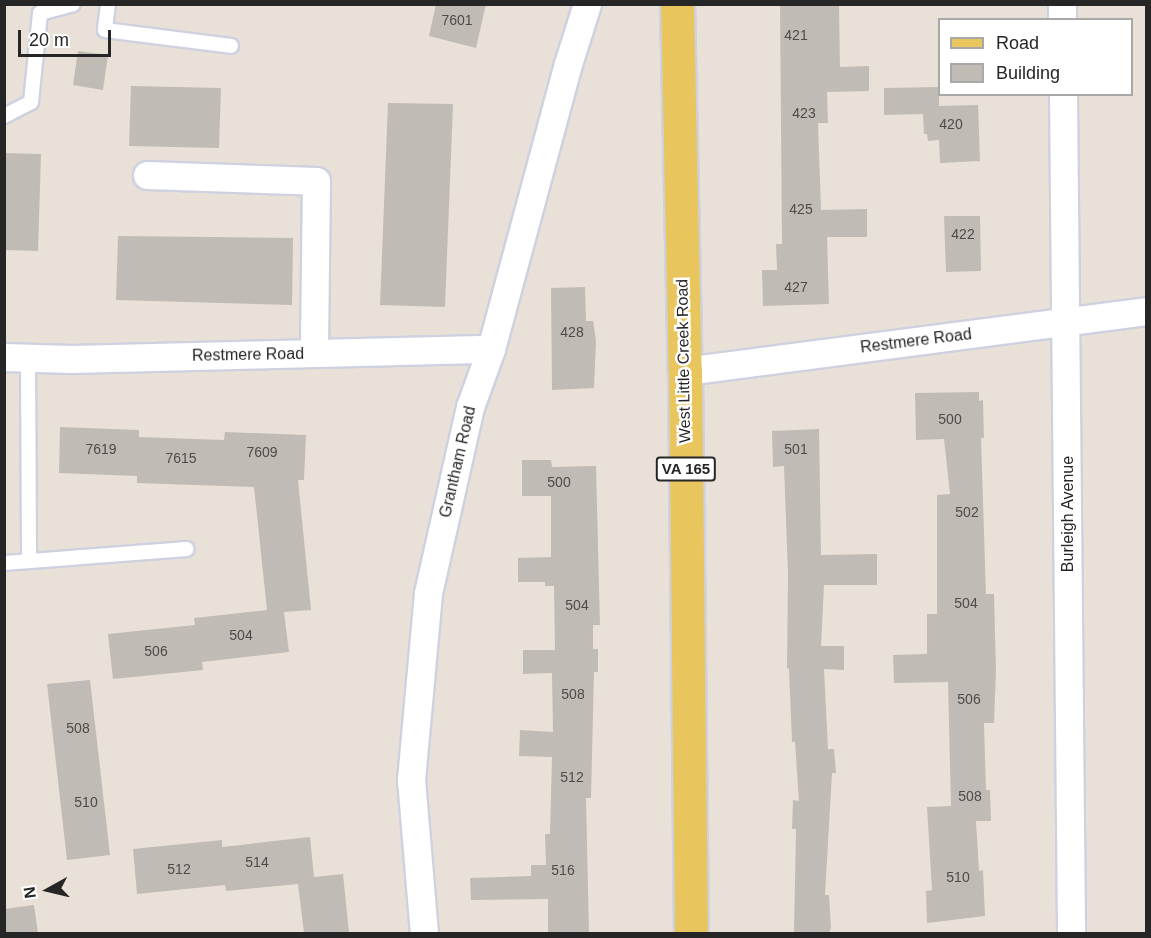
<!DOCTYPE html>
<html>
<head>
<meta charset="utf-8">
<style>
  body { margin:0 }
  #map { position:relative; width:1151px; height:938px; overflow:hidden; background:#e9e1d8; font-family:Helvetica,sans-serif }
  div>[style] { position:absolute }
  .building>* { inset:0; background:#c1bbb5 }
  .roads { filter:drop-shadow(2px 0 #ced1df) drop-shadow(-2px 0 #ced1df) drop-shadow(0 2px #ced1df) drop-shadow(0 -2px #ced1df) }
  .lane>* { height:14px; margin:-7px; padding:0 7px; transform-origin:7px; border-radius:7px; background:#fff }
  .street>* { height:27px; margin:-13.5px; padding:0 13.5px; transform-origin:13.5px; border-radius:13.5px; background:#fff }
  .primary>* { height:33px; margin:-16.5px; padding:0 16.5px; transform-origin:16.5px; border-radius:16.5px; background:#e9c65d }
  span { translate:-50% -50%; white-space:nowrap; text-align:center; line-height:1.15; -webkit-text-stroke:5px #fff; paint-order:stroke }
  .number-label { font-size:14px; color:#4d4b4a }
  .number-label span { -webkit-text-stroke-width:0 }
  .shield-label span { padding:2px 4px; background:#fff; border:2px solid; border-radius:4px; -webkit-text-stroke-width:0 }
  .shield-label { font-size:15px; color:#262626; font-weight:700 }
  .street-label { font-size:16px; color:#262626 }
  .frame { position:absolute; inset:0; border:6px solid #262626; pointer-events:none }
  .legend { position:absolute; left:938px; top:18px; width:195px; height:78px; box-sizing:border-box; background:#fff; border:2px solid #a8a8a8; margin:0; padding:8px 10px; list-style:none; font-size:18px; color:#262626 }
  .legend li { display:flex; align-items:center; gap:12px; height:30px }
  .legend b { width:30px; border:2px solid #a8a8a8 }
  .north { position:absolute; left:18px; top:860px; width:60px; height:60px; -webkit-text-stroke:4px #fff; paint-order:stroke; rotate:262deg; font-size:16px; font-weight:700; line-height:24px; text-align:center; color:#262626 }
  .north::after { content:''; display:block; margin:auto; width:21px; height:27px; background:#262626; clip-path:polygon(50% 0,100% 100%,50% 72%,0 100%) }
  .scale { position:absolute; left:18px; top:30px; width:93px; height:27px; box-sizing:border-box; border:3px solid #262626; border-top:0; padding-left:8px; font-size:18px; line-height:21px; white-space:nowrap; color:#262626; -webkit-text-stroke:4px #fff; paint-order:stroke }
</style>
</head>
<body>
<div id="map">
  <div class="building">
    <div style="clip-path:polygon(436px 4px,486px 4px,476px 48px,429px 36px)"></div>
    <div style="clip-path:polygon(780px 4px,839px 4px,840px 67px,869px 66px,869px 91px,827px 92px,828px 123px,818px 123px,821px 210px,867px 209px,867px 237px,827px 237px,829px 304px,763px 306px,762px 270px,777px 270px,776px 244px,782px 244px)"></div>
    <div style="clip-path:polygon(78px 51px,108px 55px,103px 90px,73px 85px)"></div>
    <div style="clip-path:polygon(131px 86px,221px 88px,219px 148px,129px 146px)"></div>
    <div style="clip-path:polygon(939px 87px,939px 106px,978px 105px,980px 161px,940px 163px,939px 140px,928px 141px,927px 134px,924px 134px,923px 114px,884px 115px,884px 88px)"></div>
    <div style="clip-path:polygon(388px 103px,453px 104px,445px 307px,380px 305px)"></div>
    <div style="clip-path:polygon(4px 153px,41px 154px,38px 251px,4px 250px)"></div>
    <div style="clip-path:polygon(944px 216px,980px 216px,981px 271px,946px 272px)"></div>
    <div style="clip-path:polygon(118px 236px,293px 238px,292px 305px,116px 300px)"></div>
    <div style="clip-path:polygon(585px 287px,586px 321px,593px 321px,596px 341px,594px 388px,552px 390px,551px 288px)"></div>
    <div style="clip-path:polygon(979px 392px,979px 401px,983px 400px,984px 438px,981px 438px,986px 594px,994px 594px,996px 671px,994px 723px,984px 723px,986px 790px,990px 790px,991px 821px,976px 821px,979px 871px,983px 870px,985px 916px,927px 923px,926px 891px,932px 890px,927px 807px,951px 806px,948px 682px,894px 683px,893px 655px,927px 654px,927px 614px,937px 614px,937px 495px,950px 494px,944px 439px,916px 440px,915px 393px)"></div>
    <div style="clip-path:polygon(60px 427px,139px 430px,139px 437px,224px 440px,225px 432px,306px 435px,304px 480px,298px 480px,311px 610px,284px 612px,289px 652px,202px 662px,203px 670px,113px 679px,108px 634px,195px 625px,194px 618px,267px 610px,254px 487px,137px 483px,137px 476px,59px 473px)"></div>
    <div style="clip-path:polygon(819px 429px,821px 555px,877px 554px,877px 585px,824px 585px,821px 646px,844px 646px,844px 670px,824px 669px,828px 749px,834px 749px,836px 773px,832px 773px,825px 895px,829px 895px,831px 928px,829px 933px,794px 933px,796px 829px,792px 829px,793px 800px,799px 801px,795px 742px,792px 742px,789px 669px,787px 668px,788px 574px,784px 466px,773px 467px,772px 431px)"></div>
    <div style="clip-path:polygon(522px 460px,551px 460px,552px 467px,596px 466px,600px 625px,593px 625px,593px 649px,598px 649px,598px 672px,594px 672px,591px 798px,586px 798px,589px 933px,548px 933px,548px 899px,471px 900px,470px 878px,531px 876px,531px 865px,546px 865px,545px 834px,550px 834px,552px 757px,519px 756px,520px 730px,553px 732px,552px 673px,523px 674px,523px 650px,555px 650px,554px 586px,545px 586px,545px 582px,518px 582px,518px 558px,551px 557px,551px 496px,522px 496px)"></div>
    <div style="clip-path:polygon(90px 680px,110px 855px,67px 860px,47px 684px)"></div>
    <div style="clip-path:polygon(310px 837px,314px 877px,343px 874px,349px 933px,304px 933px,298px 884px,226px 891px,225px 885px,137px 894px,133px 849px,222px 840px,222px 847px)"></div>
    <div style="clip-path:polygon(34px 905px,38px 933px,4px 933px,4px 909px)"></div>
  </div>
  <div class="roads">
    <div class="lane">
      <div style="left:108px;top:4px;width:26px;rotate:97deg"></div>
      <div style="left:105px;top:30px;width:127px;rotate:7.2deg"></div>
      <div style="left:4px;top:116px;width:30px;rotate:-27deg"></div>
      <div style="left:31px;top:102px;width:89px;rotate:-84.2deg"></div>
      <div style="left:40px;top:13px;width:34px;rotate:-15deg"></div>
      <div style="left:28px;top:358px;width:202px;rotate:89.7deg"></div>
      <div style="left:4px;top:563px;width:183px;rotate:-4.4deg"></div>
    </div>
    <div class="street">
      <div style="left:1062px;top:4px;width:16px;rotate:90deg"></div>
      <div style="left:1063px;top:94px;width:840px;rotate:89.45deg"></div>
      <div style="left:147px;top:175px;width:169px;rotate:2deg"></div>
      <div style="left:316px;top:181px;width:172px;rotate:90.7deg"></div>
      <div style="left:4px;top:357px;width:67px;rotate:1.7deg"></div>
      <div style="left:71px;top:359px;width:420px;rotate:-1.4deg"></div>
      <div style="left:685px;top:371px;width:465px;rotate:-7.4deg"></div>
      <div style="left:424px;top:934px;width:155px;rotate:-94.8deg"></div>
      <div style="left:411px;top:780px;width:188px;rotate:-84.8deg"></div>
      <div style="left:428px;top:593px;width:191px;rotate:-77.3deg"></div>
      <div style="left:470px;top:407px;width:62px;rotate:-70.1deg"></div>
      <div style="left:491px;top:349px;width:295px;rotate:-74.9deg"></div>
      <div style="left:568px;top:64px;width:63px;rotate:-72.4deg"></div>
    </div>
    <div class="primary">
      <div style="left:677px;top:4px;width:367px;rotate:88.8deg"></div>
      <div style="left:685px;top:371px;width:563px;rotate:89.39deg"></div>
    </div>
  </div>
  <div class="number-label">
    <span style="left:457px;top:20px">7601</span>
    <span style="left:796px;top:35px">421</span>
    <span style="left:804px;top:113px">423</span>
    <span style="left:951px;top:124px">420</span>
    <span style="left:801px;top:209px">425</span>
    <span style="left:963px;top:234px">422</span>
    <span style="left:796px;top:287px">427</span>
    <span style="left:572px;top:332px">428</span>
    <span style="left:950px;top:419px">500</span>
    <span style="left:101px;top:449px">7619</span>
    <span style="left:796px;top:449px">501</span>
    <span style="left:262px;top:452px">7609</span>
    <span style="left:181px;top:458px">7615</span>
    <span style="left:559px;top:482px">500</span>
    <span style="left:967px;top:512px">502</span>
    <span style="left:966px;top:603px">504</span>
    <span style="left:577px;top:605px">504</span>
    <span style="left:241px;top:635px">504</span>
    <span style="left:156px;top:651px">506</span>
    <span style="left:573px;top:694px">508</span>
    <span style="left:969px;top:699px">506</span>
    <span style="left:78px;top:728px">508</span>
    <span style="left:572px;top:777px">512</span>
    <span style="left:970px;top:796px">508</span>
    <span style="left:86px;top:802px">510</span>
    <span style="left:257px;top:862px">514</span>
    <span style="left:179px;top:869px">512</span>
    <span style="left:563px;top:870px">516</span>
    <span style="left:958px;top:877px">510</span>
  </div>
  <div class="shield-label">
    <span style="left:686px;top:469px">VA 165</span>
  </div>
  <div class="street-label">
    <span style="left:916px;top:341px;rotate:-7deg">Restmere Road</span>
    <span style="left:248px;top:355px;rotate:-1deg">Restmere Road</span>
    <span style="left:684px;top:361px;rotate:-91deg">West Little Creek Road</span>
    <span style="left:458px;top:462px;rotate:-77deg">Grantham Road</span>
    <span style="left:1068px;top:514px;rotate:-90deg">Burleigh Avenue</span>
  </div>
  <div class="frame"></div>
  <ul class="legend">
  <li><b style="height:8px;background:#e9c65d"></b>Road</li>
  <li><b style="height:16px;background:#c1bbb5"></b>Building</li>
  </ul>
  <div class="north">N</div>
  <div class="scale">20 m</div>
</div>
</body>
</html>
